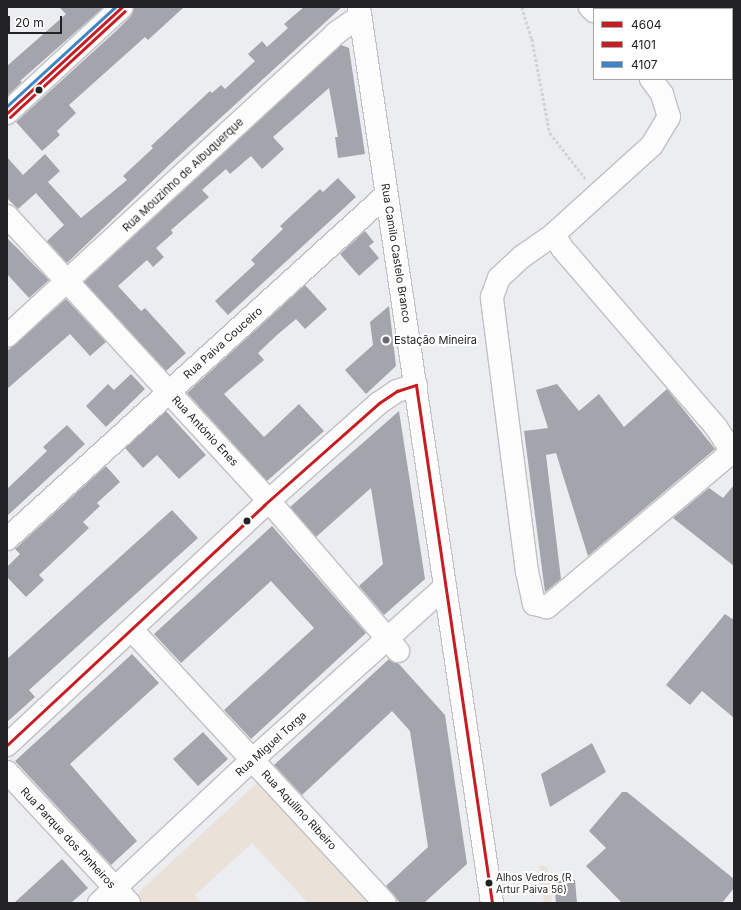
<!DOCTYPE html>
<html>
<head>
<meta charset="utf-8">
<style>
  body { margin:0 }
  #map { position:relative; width:741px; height:910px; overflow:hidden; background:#ecedf1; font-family:Inter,sans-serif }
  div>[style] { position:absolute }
  .green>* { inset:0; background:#eae1d9 }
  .building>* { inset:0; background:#a4a5ac }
  .path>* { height:2.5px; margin-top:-1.25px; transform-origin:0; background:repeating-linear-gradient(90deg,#d2d3d4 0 3px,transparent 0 5px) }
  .roads { filter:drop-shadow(1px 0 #c1c1c4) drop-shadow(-1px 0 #c1c1c4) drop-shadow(0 1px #c1c1c4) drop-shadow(0 -1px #c1c1c4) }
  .minor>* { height:22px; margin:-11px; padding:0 11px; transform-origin:11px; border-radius:11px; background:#fcfcfd }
  .bus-1>* { height:3px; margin:-1.5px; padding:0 1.5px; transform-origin:1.5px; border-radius:1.5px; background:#c61d23 }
  .bus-2>* { height:3px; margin:-1.5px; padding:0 1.5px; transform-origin:1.5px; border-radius:1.5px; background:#c61d23 }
  .bus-3>* { height:3px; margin:-1.5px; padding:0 1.5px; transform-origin:1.5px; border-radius:1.5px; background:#3d85c6 }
  .dots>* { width:11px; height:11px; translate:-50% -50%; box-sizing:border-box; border:2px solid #fff; border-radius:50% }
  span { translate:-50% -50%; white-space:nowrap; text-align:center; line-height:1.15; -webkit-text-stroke:4px #fff; paint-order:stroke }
  .bus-label { font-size:10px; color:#232326 }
  .left { translate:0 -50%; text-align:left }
  .street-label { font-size:11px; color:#232326 }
  .poi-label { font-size:11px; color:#232326 }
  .frame { position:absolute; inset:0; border:8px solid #232326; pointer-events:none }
  .legend { position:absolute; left:593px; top:8px; width:140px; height:72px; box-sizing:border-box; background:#fff; border:1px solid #a7a7a8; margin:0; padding:5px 7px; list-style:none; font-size:12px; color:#232326 }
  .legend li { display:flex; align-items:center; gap:8px; height:20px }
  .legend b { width:20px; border:1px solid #a7a7a8 }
  .scale { position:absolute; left:8px; top:16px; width:54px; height:18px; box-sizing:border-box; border:2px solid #232326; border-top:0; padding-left:5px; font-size:12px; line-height:14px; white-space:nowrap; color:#232326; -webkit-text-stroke:3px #fff; paint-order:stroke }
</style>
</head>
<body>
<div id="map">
  <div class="green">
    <div style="clip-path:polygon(261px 779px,375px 903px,308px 903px,252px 843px,195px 895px,202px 903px,141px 903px,137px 896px,140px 891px)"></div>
    <div style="clip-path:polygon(539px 865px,547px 867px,552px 903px,544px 903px)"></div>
  </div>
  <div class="building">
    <div style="clip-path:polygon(59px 7px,104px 7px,20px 81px,22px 82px,8px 95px,7px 66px,66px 14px)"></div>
    <div style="clip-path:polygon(134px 7px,184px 7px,148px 40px,145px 37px,69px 105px,76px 113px,57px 131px,60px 135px,42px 151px,16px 122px,116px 31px,131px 16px)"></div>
    <div style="clip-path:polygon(304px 7px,342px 7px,169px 165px,67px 263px,47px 241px,64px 225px,36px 193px,18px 209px,7px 198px,7px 157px,23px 175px,45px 154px,60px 171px,48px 182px,81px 218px,127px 180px,123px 176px,153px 148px,151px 146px,210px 91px,212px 93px,221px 85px,225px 89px,255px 61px,248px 54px,262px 41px,267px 47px,288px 28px,284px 24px)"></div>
    <div style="clip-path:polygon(341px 45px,349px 48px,365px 154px,338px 158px,335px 137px,338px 137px,329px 88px,273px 137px,284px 149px,262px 169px,251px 156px,230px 174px,226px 169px,202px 190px,209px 197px,171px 230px,173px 233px,156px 248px,164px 257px,153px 267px,147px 260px,118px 286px,141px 311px,145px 308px,186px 353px,166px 371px,84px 282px)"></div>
    <div style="clip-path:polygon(338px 178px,356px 197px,228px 315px,215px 301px,255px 264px,251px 260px,283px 229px,280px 226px,320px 189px,323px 192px)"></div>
    <div style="clip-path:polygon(365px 231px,374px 242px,369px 246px,379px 258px,359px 276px,340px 254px)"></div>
    <div style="clip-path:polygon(7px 238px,49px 280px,29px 298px,7px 274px)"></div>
    <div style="clip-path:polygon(305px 285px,327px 309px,305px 329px,296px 319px,277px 335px,258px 353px,264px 360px,224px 394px,264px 437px,299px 404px,324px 431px,267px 481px,187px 393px)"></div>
    <div style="clip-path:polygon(66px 299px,106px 342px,90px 356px,70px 334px,7px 389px,7px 351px)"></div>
    <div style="clip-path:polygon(389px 306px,396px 366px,366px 394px,345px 370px,373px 345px,370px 322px)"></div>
    <div style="clip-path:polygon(131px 374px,145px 389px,106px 427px,86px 406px,108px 384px,114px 390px)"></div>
    <div style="clip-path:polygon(557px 384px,579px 411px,599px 394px,624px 427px,667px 389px,715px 449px,588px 556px,556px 453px,546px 455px,561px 579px,545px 592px,524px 431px,548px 428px,536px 390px)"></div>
    <div style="clip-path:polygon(166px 411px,206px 455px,179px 479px,157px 455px,143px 468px,125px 448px)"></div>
    <div style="clip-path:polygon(399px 411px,425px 579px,384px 615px,359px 586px,383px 564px,371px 488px,316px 537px,290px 507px)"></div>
    <div style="clip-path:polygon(67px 425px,85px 444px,7px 516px,7px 489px,47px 451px,43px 447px)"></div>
    <div style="clip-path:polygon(106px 466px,120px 482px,97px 503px,100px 506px,83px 522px,89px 528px,39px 575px,44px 580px,26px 597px,7px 577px,7px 567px,20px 554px,15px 549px)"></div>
    <div style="clip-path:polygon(734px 485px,734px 566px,673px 518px,709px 488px,723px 498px)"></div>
    <div style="clip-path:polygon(172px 510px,198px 538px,29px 690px,35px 697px,7px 722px,7px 659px)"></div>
    <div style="clip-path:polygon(272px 526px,366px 633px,251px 739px,224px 710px,314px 628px,271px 581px,181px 663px,154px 634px)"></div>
    <div style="clip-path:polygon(725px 614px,734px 620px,734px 718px,702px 691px,690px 705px,666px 685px)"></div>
    <div style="clip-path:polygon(132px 654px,159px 683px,70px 764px,137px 841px,111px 865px,15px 761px)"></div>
    <div style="clip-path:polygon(389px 659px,398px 663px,445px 715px,467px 864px,424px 903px,400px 903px,386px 886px,428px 847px,410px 731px,392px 711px,302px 795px,274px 765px)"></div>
    <div style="clip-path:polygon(203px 732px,228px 759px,198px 786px,173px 759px)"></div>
    <div style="clip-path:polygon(592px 743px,606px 772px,550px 807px,541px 774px)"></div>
    <div style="clip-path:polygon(622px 792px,627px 792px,734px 879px,734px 888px,722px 903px,622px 903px,586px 866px,606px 848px,589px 831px)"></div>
    <div style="clip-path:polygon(62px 859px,88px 888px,71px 903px,14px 903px)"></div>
    <div style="clip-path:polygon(575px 880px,577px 903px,556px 903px,554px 881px)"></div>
  </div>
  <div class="path">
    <div style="left:522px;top:7px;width:34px;rotate:73deg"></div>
    <div style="left:532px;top:39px;width:96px;rotate:79.2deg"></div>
    <div style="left:550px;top:133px;width:58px;rotate:52deg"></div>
  </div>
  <div class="roads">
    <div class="minor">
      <div style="left:359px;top:7px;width:906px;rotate:81.56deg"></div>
      <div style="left:590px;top:7px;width:6px;rotate:45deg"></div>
      <div style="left:7px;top:113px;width:156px;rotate:-42.7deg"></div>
      <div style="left:7px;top:216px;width:387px;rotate:47.4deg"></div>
      <div style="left:269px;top:501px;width:198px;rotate:49.3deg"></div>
      <div style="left:554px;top:234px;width:16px;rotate:60deg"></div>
      <div style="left:562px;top:248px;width:236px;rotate:49.3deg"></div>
      <div style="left:716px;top:427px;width:24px;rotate:57deg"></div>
      <div style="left:729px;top:447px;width:10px;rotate:107deg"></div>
      <div style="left:726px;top:457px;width:234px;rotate:140deg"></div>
      <div style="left:547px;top:607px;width:13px;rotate:-167deg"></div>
      <div style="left:534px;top:604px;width:33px;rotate:-102deg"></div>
      <div style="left:527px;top:572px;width:277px;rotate:-97.3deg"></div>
      <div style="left:492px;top:297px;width:20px;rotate:-70deg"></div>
      <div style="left:499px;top:278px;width:33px;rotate:-43deg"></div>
      <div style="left:523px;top:256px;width:38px;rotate:-35deg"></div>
      <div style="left:554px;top:234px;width:132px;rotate:-42.2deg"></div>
      <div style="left:652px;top:145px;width:33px;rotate:-59deg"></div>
      <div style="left:669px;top:117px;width:24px;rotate:-107deg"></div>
      <div style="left:662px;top:94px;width:19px;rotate:-126deg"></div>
      <div style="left:7px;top:336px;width:447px;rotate:-42.6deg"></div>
      <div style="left:336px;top:33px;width:29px;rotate:-35deg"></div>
      <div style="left:7px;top:539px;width:512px;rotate:-42.23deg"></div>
      <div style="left:132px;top:630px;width:372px;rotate:47.2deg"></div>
      <div style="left:7px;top:745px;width:352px;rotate:-43deg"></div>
      <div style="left:264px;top:505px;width:154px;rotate:-41.6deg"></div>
      <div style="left:379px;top:403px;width:22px;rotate:-34deg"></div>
      <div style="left:397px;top:391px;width:20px;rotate:-18deg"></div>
      <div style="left:7px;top:772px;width:179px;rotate:47deg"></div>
      <div style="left:99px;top:903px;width:209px;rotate:-43.1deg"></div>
      <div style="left:252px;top:760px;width:259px;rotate:-41.9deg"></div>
    </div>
  </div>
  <div class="bus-1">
    <div style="left:7px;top:113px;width:156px;rotate:-42.7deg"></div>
    <div style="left:416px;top:385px;width:524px;rotate:81.65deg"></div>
    <div style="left:7px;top:745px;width:352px;rotate:-43deg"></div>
    <div style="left:264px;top:505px;width:154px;rotate:-41.6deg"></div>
    <div style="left:379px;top:403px;width:22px;rotate:-34deg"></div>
    <div style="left:397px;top:391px;width:20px;rotate:-18deg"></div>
  </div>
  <div class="bus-2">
    <div style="left:10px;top:117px;width:156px;rotate:-42.7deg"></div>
  </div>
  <div class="bus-3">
    <div style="left:7px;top:106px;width:147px;rotate:-42.5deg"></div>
  </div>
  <div class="dots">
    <div style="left:39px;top:90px;background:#232326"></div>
    <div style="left:386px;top:340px;background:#696a6d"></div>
    <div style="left:247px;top:521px;background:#232326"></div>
    <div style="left:489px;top:883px;background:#232326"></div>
  </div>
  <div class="bus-label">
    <span class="left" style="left:496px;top:883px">Alhos Vedros (R<br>Artur Paiva 56)</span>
  </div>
  <div class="street-label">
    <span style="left:183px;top:175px;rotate:-43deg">Rua Mouzinho de Albuquerque</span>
    <span style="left:396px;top:253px;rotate:81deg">Rua Camilo Castelo Branco</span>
    <span style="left:223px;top:343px;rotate:-42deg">Rua Paiva Couceiro</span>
    <span style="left:205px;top:431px;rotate:47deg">Rua António Enes</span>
    <span style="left:271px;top:744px;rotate:-42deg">Rua Miguel Torga</span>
    <span style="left:299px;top:810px;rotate:47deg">Rua Aquilino Ribeiro</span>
    <span style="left:68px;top:838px;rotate:47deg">Rua Parque dos Pinheiros</span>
  </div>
  <div class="poi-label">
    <span class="left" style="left:394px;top:340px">Estação Mineira</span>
  </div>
  <div class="frame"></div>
  <ul class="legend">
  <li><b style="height:5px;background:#c61d23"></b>4604</li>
  <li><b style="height:5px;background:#c61d23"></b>4101</li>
  <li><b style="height:5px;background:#3d85c6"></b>4107</li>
  </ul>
  <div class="scale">20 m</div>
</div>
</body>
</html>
